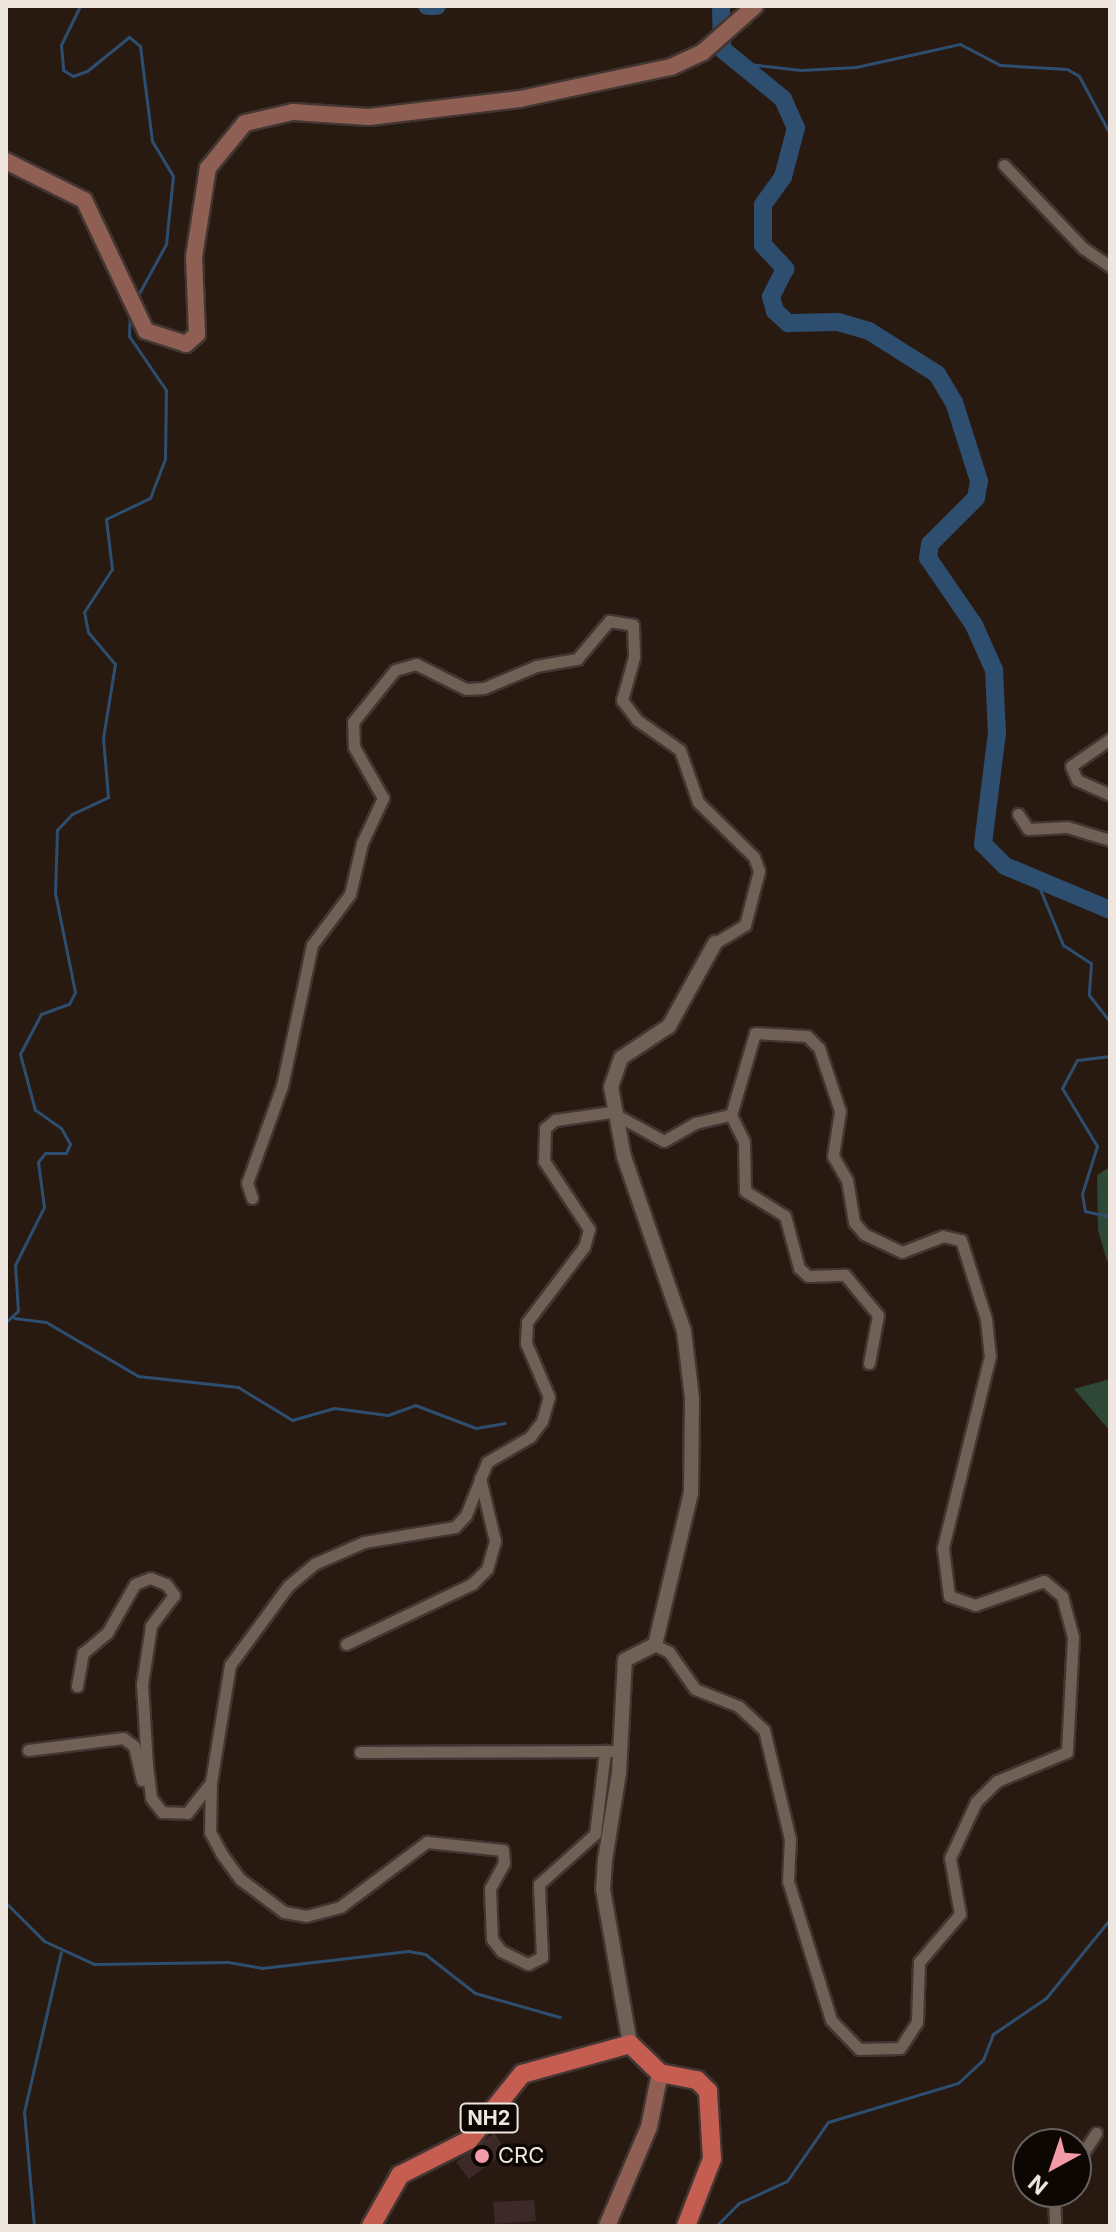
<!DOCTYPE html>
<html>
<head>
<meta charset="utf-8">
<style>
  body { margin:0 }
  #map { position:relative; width:1116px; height:2232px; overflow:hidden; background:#281a11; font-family:Inter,sans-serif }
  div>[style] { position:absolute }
  .green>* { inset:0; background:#2f4737 }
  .stream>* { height:3px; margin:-1.5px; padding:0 1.5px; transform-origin:1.5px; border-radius:1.5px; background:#2e4e70 }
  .river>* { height:18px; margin:-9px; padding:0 9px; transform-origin:9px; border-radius:9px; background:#2e4e70 }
  .building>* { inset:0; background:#3d2a28 }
  .roads { filter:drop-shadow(2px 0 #423632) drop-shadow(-2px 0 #423632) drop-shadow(0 2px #423632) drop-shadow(0 -2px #423632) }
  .minor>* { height:11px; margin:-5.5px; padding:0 5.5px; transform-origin:5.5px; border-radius:5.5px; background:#716055 }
  .tertiary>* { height:14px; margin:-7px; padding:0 7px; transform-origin:7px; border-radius:7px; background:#716055 }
  .secondary>* { height:16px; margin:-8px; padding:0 8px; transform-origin:8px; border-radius:8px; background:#905f53 }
  .trunk>* { height:18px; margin:-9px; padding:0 9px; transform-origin:9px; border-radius:9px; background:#c55e50 }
  .dots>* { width:22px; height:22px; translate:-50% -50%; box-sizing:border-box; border:4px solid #0d0704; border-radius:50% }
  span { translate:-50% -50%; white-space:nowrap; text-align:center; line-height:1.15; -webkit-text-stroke:7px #0d0704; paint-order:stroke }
  .shield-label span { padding:2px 6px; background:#0d0704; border:2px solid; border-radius:6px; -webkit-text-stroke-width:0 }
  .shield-label { font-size:20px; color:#f0e6e0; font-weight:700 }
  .poi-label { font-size:22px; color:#f0e6e0 }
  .left { translate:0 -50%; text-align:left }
  .frame { position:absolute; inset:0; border:8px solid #f0e6e0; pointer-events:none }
  .north { position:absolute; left:1012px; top:2128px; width:80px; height:80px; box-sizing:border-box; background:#0d0704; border:2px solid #68605c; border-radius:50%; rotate:220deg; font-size:22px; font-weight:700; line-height:32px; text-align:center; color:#f0e6e0 }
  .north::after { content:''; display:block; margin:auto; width:28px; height:36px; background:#f39aa8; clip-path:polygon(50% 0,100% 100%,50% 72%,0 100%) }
</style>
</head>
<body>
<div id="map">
  <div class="green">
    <div style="clip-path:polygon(1110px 1167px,1110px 1261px,1107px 1261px,1098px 1230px,1097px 1175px)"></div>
    <div style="clip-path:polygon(1110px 1379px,1110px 1431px,1074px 1389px)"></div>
  </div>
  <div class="stream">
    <div style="left:80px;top:6px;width:43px;rotate:116deg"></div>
    <div style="left:61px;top:45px;width:25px;rotate:85deg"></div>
    <div style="left:63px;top:70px;width:12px;rotate:31deg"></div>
    <div style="left:73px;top:76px;width:15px;rotate:-20deg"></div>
    <div style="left:87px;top:71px;width:54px;rotate:-39deg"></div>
    <div style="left:129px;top:37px;width:14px;rotate:39deg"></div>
    <div style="left:140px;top:46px;width:96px;rotate:82.8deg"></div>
    <div style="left:152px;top:141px;width:41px;rotate:59deg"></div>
    <div style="left:173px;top:176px;width:68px;rotate:95.9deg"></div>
    <div style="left:166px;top:244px;width:60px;rotate:118.7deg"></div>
    <div style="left:731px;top:62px;width:70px;rotate:6.5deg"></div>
    <div style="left:801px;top:70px;width:55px;rotate:-3.1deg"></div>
    <div style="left:856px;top:67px;width:107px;rotate:-12.5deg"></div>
    <div style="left:960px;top:44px;width:45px;rotate:27.7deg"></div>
    <div style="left:1000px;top:65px;width:67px;rotate:3.4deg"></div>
    <div style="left:1067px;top:69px;width:14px;rotate:30deg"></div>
    <div style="left:1079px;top:76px;width:66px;rotate:61.9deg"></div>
    <div style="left:1035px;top:877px;width:74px;rotate:67.6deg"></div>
    <div style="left:1063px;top:945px;width:33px;rotate:33deg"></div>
    <div style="left:1091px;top:963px;width:32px;rotate:94deg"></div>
    <div style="left:1089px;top:995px;width:34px;rotate:52deg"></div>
    <div style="left:1110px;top:1056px;width:33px;rotate:173deg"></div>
    <div style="left:1077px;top:1060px;width:32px;rotate:118deg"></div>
    <div style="left:1062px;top:1088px;width:68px;rotate:58.9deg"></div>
    <div style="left:1097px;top:1146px;width:50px;rotate:107.4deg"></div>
    <div style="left:1082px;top:1194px;width:17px;rotate:80deg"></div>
    <div style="left:1085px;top:1211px;width:26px;rotate:13deg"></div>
    <div style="left:14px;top:1318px;width:32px;rotate:7deg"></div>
    <div style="left:46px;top:1322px;width:107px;rotate:30.4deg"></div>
    <div style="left:138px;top:1376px;width:101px;rotate:6.3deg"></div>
    <div style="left:238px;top:1387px;width:63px;rotate:31.4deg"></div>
    <div style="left:292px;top:1420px;width:44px;rotate:-15.9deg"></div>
    <div style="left:334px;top:1408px;width:54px;rotate:7.4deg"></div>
    <div style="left:388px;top:1415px;width:29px;rotate:-20deg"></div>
    <div style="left:415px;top:1405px;width:65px;rotate:20.7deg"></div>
    <div style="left:476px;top:1428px;width:29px;rotate:-10deg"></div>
    <div style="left:6px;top:1322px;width:16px;rotate:-43deg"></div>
    <div style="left:18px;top:1311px;width:46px;rotate:-93.7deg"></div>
    <div style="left:15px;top:1265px;width:65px;rotate:-63.4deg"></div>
    <div style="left:44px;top:1207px;width:45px;rotate:-97.6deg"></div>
    <div style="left:38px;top:1162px;width:11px;rotate:-52deg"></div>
    <div style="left:45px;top:1153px;width:21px"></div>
    <div style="left:66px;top:1153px;width:10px;rotate:-66deg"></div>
    <div style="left:70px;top:1144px;width:18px;rotate:-119deg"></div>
    <div style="left:61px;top:1128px;width:32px;rotate:-145deg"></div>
    <div style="left:35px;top:1110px;width:58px;rotate:-105deg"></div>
    <div style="left:20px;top:1054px;width:45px;rotate:-62.3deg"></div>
    <div style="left:41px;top:1014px;width:30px;rotate:-20deg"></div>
    <div style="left:69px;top:1004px;width:13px;rotate:-63deg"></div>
    <div style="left:75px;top:992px;width:101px;rotate:-101.4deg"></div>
    <div style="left:55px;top:893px;width:63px;rotate:-88.2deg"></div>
    <div style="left:57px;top:830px;width:22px;rotate:-47deg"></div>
    <div style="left:72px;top:814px;width:40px;rotate:-25deg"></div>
    <div style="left:108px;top:797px;width:59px;rotate:-94.8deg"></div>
    <div style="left:103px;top:738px;width:75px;rotate:-80.8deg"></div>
    <div style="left:115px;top:664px;width:42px;rotate:-130.2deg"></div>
    <div style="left:88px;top:632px;width:20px;rotate:-101deg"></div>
    <div style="left:84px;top:612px;width:51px;rotate:-56.9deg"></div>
    <div style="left:112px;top:569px;width:50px;rotate:-96.8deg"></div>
    <div style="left:106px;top:519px;width:49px;rotate:-25.5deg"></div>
    <div style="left:150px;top:498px;width:42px;rotate:-69deg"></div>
    <div style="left:165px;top:459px;width:69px;rotate:-89.2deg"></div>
    <div style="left:166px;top:390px;width:65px;rotate:-124.4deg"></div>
    <div style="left:129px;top:336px;width:25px;rotate:-88deg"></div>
    <div style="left:6px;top:1903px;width:54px;rotate:45deg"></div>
    <div style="left:44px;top:1941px;width:55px;rotate:24.7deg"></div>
    <div style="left:94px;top:1964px;width:134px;rotate:-0.9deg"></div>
    <div style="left:228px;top:1962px;width:35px;rotate:10deg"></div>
    <div style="left:262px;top:1968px;width:147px;rotate:-6.6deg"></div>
    <div style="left:408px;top:1951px;width:17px;rotate:10deg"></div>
    <div style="left:425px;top:1954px;width:63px;rotate:38deg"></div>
    <div style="left:475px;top:1993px;width:88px;rotate:15.8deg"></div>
    <div style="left:34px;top:2226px;width:114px;rotate:-95deg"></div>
    <div style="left:24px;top:2112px;width:164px;rotate:-77deg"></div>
    <div style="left:716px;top:2226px;width:33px;rotate:-45deg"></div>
    <div style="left:739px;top:2203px;width:53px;rotate:-24.6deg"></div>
    <div style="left:787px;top:2181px;width:72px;rotate:-55.2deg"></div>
    <div style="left:828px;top:2122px;width:136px;rotate:-16.7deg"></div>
    <div style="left:958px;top:2083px;width:34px;rotate:-43deg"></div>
    <div style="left:983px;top:2060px;width:28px;rotate:-69deg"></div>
    <div style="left:993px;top:2034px;width:64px;rotate:-34.2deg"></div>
    <div style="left:1046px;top:1998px;width:102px;rotate:-51deg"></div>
  </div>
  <div class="river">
    <div style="left:427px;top:6px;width:10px"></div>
    <div style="left:721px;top:6px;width:43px;rotate:88.7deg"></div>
    <div style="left:722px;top:49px;width:79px;rotate:39.3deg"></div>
    <div style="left:783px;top:99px;width:32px;rotate:66deg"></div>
    <div style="left:796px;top:128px;width:51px;rotate:104.9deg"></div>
    <div style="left:783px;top:177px;width:34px;rotate:126deg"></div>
    <div style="left:763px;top:205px;width:40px;rotate:90deg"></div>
    <div style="left:763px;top:245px;width:33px;rotate:47deg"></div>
    <div style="left:785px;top:269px;width:31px;rotate:117deg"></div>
    <div style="left:771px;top:297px;width:15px;rotate:74deg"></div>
    <div style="left:775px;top:311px;width:18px;rotate:43deg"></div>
    <div style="left:788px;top:323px;width:50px;rotate:-1.1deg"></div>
    <div style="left:838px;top:322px;width:32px;rotate:16deg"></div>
    <div style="left:869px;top:331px;width:80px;rotate:32.3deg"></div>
    <div style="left:937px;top:374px;width:33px;rotate:59deg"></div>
    <div style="left:954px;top:402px;width:83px;rotate:72.4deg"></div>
    <div style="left:979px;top:481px;width:17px;rotate:100deg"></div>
    <div style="left:976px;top:498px;width:65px;rotate:135deg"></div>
    <div style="left:930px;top:544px;width:14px;rotate:98deg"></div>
    <div style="left:928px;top:558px;width:81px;rotate:55.5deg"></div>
    <div style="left:974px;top:625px;width:49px;rotate:66deg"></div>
    <div style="left:994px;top:670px;width:63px;rotate:87.3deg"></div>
    <div style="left:997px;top:733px;width:112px;rotate:97.2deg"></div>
    <div style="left:983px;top:844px;width:31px;rotate:45deg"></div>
    <div style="left:1005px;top:866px;width:114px;rotate:22.7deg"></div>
  </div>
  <div class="building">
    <div style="clip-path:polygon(494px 2133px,507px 2151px,469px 2179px,456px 2162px)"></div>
    <div style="clip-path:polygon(534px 2200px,536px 2221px,495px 2224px,493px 2202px)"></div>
  </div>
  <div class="roads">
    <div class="minor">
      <div style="left:1004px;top:165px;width:115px;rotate:46.4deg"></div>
      <div style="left:1083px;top:248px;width:32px;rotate:34deg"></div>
      <div style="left:1110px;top:739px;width:47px;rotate:145.3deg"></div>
      <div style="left:1071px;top:766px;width:15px;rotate:67deg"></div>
      <div style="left:1077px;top:780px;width:36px;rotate:24deg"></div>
      <div style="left:1018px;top:814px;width:18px;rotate:56deg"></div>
      <div style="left:1028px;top:829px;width:39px;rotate:-3deg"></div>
      <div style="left:1067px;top:827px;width:45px;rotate:16.8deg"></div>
      <div style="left:731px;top:1115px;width:30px;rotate:64deg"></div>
      <div style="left:744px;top:1142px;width:49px;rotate:88.8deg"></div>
      <div style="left:745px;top:1191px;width:47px;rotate:32deg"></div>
      <div style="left:785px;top:1216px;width:54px;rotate:74.9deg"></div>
      <div style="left:799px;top:1268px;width:12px;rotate:42deg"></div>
      <div style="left:808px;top:1276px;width:37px;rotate:-2deg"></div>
      <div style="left:845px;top:1275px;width:52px;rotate:50.5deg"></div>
      <div style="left:878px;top:1315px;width:49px;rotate:100.6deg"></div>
      <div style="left:252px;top:1198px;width:16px;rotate:-108deg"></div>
      <div style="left:247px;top:1183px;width:103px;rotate:-70.2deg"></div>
      <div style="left:282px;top:1086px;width:144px;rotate:-78deg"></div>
      <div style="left:312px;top:945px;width:64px;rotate:-53.3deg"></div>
      <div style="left:350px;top:894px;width:52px;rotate:-76.8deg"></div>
      <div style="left:362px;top:843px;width:50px;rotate:-65deg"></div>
      <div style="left:383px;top:798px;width:59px;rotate:-119.6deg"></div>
      <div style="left:354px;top:747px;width:25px;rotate:-92deg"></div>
      <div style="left:353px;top:722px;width:67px;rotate:-51.1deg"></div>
      <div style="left:395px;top:670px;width:22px;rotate:-16deg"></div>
      <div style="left:416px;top:664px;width:56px;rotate:26.6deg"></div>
      <div style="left:466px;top:689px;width:18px;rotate:-3deg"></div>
      <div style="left:484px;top:688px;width:56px;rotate:-22.9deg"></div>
      <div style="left:536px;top:666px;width:42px;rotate:-9.7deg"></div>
      <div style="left:577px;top:659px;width:50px;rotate:-49.9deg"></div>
      <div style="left:609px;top:621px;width:24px;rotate:9deg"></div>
      <div style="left:633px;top:625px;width:32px;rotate:88deg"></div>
      <div style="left:634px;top:657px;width:45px;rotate:105.6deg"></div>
      <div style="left:622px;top:700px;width:25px;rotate:53deg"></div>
      <div style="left:637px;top:720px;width:52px;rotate:34.9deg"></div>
      <div style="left:680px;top:750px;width:55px;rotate:70.9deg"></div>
      <div style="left:698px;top:802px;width:78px;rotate:44.5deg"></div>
      <div style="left:754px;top:857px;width:15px;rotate:70deg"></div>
      <div style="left:759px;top:871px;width:56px;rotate:104.5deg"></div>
      <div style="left:745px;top:925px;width:35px;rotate:149deg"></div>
      <div style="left:346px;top:1644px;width:140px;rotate:-25.5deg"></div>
      <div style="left:472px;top:1584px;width:21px;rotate:-45deg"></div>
      <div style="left:487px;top:1569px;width:29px;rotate:-74deg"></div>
      <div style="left:495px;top:1541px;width:65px;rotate:-103.4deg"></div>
      <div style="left:77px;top:1686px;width:34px;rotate:-80deg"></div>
      <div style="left:83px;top:1653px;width:31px;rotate:-40deg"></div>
      <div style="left:107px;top:1633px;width:56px;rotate:-60.3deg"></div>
      <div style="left:135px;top:1584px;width:16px;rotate:-22deg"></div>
      <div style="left:150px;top:1578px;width:17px;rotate:21deg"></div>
      <div style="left:166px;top:1584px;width:14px;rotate:54deg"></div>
      <div style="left:174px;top:1595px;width:39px;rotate:127deg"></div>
      <div style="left:151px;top:1626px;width:59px;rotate:98.8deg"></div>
      <div style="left:142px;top:1684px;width:81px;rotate:86.5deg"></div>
      <div style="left:147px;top:1765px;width:33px;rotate:83deg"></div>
      <div style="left:151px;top:1798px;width:18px;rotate:52deg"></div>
      <div style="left:162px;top:1812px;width:25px;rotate:2deg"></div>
      <div style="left:187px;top:1813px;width:39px;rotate:-52deg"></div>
      <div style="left:211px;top:1782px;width:119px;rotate:-80.8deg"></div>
      <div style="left:230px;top:1665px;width:98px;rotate:-53.7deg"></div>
      <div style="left:288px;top:1586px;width:34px;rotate:-40deg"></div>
      <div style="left:314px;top:1564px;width:55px;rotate:-23.7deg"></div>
      <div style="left:364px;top:1542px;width:92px;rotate:-9.4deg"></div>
      <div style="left:455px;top:1527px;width:16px;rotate:-47deg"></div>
      <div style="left:466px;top:1515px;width:57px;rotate:-68.4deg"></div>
      <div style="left:487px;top:1462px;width:50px;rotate:-30.2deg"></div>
      <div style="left:530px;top:1437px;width:20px;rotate:-53deg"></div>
      <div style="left:542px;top:1421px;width:25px;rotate:-74deg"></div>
      <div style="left:549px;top:1397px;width:59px;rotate:-113.1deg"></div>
      <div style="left:526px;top:1343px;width:21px;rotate:-87deg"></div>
      <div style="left:527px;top:1322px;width:94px;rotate:-52.8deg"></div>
      <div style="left:584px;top:1247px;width:19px;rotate:-74deg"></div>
      <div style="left:589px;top:1229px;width:82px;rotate:-123.5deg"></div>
      <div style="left:544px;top:1161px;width:33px;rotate:-88deg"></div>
      <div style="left:545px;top:1128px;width:13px;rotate:-39deg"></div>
      <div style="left:555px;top:1120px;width:57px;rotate:-8.1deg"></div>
      <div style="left:611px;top:1112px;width:60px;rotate:28.7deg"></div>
      <div style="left:664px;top:1141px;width:36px;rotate:-30deg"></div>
      <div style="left:695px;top:1123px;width:37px;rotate:-13deg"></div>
      <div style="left:731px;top:1115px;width:85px;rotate:-73.7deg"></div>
      <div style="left:755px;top:1033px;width:52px;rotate:3.3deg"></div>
      <div style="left:807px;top:1036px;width:17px;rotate:45deg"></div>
      <div style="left:819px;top:1048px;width:66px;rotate:71.6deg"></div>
      <div style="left:840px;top:1111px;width:46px;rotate:98.8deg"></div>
      <div style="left:833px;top:1156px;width:28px;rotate:60deg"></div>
      <div style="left:847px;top:1180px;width:43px;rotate:80.5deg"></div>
      <div style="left:854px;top:1222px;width:16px;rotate:50deg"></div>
      <div style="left:864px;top:1234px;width:42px;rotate:25.3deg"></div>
      <div style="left:902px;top:1252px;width:44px;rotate:-21.3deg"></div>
      <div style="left:943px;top:1236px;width:18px;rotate:13deg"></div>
      <div style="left:961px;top:1240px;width:83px;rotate:72.4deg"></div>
      <div style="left:986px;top:1319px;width:37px;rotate:84deg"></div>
      <div style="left:990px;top:1356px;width:198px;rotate:103.8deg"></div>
      <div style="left:943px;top:1548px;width:48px;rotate:82.9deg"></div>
      <div style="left:949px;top:1596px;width:28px;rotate:19deg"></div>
      <div style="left:975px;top:1605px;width:73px;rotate:-19.2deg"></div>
      <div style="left:1044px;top:1581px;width:23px;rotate:40deg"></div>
      <div style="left:1062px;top:1596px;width:42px;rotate:75deg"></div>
      <div style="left:1073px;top:1637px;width:115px;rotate:93deg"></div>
      <div style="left:1067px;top:1752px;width:76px;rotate:157.5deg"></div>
      <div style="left:997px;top:1781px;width:30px;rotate:135deg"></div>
      <div style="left:976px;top:1802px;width:62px;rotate:114.9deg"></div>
      <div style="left:950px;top:1858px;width:57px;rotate:79.9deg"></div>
      <div style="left:960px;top:1914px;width:63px;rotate:130.5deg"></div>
      <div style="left:919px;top:1962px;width:60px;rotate:91.9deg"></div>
      <div style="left:917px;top:2022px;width:31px;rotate:123deg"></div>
      <div style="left:900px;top:2048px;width:41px;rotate:178.6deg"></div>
      <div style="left:859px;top:2049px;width:40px;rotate:-134deg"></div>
      <div style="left:831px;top:2020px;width:145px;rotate:-107.2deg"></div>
      <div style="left:788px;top:1881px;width:42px;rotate:-87.3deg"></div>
      <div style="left:790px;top:1839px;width:112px;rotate:-103.4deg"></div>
      <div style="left:764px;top:1730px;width:35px;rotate:-137deg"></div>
      <div style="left:738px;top:1706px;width:46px;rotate:-158.4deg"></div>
      <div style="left:695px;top:1689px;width:45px;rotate:-125.1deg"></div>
      <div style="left:669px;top:1652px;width:16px;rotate:-153deg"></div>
      <div style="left:28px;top:1750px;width:96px;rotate:-7.2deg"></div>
      <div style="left:123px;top:1738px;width:14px;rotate:36deg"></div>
      <div style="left:134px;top:1746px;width:35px;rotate:77deg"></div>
      <div style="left:360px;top:1752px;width:252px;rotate:-0.2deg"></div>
      <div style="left:211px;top:1782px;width:50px;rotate:91.1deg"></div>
      <div style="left:210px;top:1832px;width:24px;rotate:62deg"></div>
      <div style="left:221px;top:1853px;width:32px;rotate:54deg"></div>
      <div style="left:240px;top:1879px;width:55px;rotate:36.9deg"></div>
      <div style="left:284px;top:1912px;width:22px;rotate:10deg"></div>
      <div style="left:306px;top:1916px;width:35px;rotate:-15deg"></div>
      <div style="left:340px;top:1907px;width:109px;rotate:-36.8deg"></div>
      <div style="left:427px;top:1842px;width:76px;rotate:6deg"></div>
      <div style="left:503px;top:1850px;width:13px;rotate:86deg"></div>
      <div style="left:504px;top:1863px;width:29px;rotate:119deg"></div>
      <div style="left:490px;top:1888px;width:51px;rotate:87.8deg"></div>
      <div style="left:492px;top:1939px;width:15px;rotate:53deg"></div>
      <div style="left:501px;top:1951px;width:30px;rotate:26deg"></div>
      <div style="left:528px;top:1964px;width:16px;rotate:-27deg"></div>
      <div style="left:542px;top:1957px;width:73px;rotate:-92.4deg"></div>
      <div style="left:539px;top:1884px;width:75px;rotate:-41.8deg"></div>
      <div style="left:595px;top:1834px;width:84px;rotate:-83.1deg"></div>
      <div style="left:1076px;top:2164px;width:37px;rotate:-57deg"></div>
      <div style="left:1054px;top:2192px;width:34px;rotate:88deg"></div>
    </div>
    <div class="tertiary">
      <div style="left:630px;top:2044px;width:157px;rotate:-99.9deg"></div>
      <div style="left:603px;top:1889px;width:29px;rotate:-86deg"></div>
      <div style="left:605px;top:1860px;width:88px;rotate:-80.9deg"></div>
      <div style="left:619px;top:1773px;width:113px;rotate:-87deg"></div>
      <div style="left:625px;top:1660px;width:34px;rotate:-27deg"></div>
      <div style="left:655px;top:1645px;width:156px;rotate:-76.7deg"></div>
      <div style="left:691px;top:1493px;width:95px;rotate:-89.4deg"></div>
      <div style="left:692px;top:1398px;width:67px;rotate:-96.8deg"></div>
      <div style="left:684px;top:1331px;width:184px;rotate:-109deg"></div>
      <div style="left:624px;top:1157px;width:71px;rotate:-100.5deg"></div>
      <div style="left:611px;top:1087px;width:31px;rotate:-71deg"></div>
      <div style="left:621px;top:1058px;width:58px;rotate:-33.7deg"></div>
      <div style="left:669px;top:1026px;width:95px;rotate:-61deg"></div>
    </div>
    <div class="secondary">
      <div style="left:6px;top:161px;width:87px;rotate:26.6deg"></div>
      <div style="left:84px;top:200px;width:145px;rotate:64.7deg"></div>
      <div style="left:146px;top:331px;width:42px;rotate:18deg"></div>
      <div style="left:186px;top:344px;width:15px;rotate:-42deg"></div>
      <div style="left:197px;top:334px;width:77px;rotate:-92.2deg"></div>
      <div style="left:194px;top:257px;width:90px;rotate:-81.1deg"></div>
      <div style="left:208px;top:168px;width:58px;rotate:-50.6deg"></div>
      <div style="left:245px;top:123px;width:49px;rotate:-12.9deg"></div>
      <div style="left:293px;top:112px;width:76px;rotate:3.8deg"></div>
      <div style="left:369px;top:117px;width:152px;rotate:-6.8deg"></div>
      <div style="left:520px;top:99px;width:154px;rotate:-12deg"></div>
      <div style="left:671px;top:67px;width:35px;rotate:-25deg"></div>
      <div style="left:703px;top:52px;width:69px;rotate:-41.5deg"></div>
      <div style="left:607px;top:2226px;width:108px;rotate:-67deg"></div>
      <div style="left:649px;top:2127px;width:55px;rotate:-78.5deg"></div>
    </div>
    <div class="trunk">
      <div style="left:371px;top:2226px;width:59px;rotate:-60.4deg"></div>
      <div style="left:400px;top:2175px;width:77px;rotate:-26.9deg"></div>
      <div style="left:469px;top:2140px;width:85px;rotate:-51.2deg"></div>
      <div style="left:522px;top:2074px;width:112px;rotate:-15.5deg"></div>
      <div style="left:630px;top:2044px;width:42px;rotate:44deg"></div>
      <div style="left:660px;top:2073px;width:38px;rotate:11deg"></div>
      <div style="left:697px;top:2080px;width:16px;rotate:45deg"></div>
      <div style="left:708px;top:2091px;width:68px;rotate:86.6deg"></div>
      <div style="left:712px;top:2159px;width:72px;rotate:111.2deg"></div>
    </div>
  </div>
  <div class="dots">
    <div style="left:482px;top:2156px;background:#f39aa8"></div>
  </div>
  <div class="shield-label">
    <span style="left:489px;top:2118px">NH2</span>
  </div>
  <div class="poi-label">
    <span class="left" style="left:498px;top:2156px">CRC</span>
  </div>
  <div class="frame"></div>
  <div class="north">N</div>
</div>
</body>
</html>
